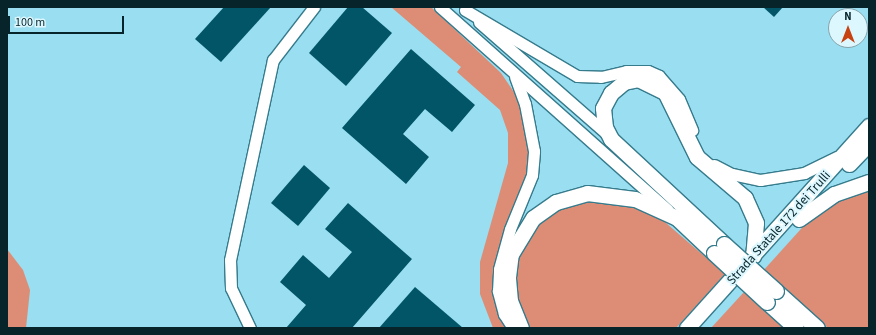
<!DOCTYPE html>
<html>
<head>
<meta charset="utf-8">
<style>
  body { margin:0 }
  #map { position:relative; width:876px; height:335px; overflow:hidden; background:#99def1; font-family:"Source Sans 3",sans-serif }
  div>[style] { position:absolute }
  .green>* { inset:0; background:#dd8d75 }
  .building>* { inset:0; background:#025566 }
  .roads { filter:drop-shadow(1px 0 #367b8c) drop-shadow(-1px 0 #367b8c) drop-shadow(0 1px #367b8c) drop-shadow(0 -1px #367b8c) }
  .minor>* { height:11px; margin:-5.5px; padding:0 5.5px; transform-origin:5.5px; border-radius:5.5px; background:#fff }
  .highway>* { height:15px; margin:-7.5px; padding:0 7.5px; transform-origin:7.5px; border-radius:7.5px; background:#fff }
  .bridges { filter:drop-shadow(1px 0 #367b8c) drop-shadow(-1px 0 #367b8c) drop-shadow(0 1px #367b8c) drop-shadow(0 -1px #367b8c) }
  .highway-bridge>* { height:15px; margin:-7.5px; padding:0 7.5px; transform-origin:7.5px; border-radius:7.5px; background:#fff }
  span { translate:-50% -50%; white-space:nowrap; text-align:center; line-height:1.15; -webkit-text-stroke:4px #ddf7ff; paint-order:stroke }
  .street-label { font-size:13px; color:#07242b }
  .frame { position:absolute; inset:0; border:8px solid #07242b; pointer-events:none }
  .north { position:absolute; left:828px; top:8px; width:40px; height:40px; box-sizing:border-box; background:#ddf7ff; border:1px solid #87a3aa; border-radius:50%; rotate:0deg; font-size:11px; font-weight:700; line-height:16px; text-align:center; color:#07242b }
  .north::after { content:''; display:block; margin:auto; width:14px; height:18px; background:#c84111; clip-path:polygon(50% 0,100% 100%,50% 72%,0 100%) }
  .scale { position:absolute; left:8px; top:16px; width:116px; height:18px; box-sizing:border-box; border:2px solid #07242b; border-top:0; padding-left:5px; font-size:12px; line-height:14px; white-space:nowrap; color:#07242b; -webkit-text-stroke:3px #ddf7ff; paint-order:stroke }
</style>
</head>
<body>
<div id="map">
  <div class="green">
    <div style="clip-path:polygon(391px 7px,431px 7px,501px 73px,520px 101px,530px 132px,528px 177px,498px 254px,507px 328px,493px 328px,480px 294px,480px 262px,508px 163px,508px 133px,500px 110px,457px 72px,461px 67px)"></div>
    <div style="clip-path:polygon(869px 188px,869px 328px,828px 328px,762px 272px,819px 209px,840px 196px)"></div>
    <div style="clip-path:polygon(605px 196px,651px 210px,725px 274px,676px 328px,526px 328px,511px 276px,522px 239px,553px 207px)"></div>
    <div style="clip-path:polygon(7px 249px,23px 270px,30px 290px,26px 328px,7px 328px)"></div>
    <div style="clip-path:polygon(744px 292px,784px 328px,711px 328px)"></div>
  </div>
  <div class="building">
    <div style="clip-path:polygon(224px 7px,271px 7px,221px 62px,195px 39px)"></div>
    <div style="clip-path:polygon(348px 7px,362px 7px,392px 33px,346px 86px,309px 53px)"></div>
    <div style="clip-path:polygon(763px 7px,783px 7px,774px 17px)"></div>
    <div style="clip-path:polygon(411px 49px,475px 105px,452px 132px,425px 109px,403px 134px,429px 157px,406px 184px,342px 128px)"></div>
    <div style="clip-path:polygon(304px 165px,330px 188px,298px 226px,271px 203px)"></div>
    <div style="clip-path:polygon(348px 203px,412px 259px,352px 328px,286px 328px,306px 305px,280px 282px,303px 255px,329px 278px,352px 252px,325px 229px)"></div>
    <div style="clip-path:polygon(415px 287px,463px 328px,379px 328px)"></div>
  </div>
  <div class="roads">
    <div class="minor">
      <div style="left:440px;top:7px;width:305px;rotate:41.7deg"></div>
      <div style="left:465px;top:10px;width:130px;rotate:30.5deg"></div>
      <div style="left:577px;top:76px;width:24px;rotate:2deg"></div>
      <div style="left:601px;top:77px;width:26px;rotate:-13deg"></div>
      <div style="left:626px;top:71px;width:22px"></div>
      <div style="left:648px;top:71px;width:12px;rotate:24deg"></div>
      <div style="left:659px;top:76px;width:30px;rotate:49deg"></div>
      <div style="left:679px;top:99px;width:34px;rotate:67deg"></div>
      <div style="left:479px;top:22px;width:173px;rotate:41.2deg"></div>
      <div style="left:714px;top:165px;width:20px;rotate:27deg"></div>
      <div style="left:732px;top:174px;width:29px;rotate:12deg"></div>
      <div style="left:760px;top:180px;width:45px;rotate:-9deg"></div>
      <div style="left:804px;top:173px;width:37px;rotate:-26deg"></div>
      <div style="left:250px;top:328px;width:44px;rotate:-115.4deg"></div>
      <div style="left:231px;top:288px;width:28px;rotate:-92deg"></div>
      <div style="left:230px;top:260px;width:205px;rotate:-77.9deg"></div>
      <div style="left:273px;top:60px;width:67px;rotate:-52.3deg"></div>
      <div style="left:513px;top:328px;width:17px;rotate:-123deg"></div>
      <div style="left:504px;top:314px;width:24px;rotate:-105deg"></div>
      <div style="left:498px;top:291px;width:22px;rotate:-87deg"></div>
      <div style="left:499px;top:269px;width:41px;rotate:-74.6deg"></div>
      <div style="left:510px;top:229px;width:58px;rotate:-67.8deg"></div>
      <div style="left:532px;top:175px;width:24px;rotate:-85deg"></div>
      <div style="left:534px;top:151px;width:48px;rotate:-100.8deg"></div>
      <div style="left:525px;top:104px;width:29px;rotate:-110deg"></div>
    </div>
    <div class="highway">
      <div style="left:849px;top:164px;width:29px;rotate:-46deg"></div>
      <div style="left:799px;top:219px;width:43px;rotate:-35.5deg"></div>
      <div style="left:834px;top:194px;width:37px;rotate:-19deg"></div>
      <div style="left:724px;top:244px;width:154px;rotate:-137.1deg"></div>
      <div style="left:611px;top:139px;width:13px;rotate:-117deg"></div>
      <div style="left:605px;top:127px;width:19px;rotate:-96deg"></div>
      <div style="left:603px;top:108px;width:17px;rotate:-62deg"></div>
      <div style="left:611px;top:93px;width:17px;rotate:-40deg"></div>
      <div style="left:624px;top:82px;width:14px;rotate:-12deg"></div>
      <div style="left:638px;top:79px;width:30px;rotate:26deg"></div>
      <div style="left:665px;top:92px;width:72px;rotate:63.8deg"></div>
      <div style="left:697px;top:157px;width:63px;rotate:40.5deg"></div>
      <div style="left:745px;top:198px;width:27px;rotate:66deg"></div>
      <div style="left:756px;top:223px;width:33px;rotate:95deg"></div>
      <div style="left:776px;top:291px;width:55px;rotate:42.1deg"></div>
      <div style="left:767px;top:302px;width:39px;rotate:42deg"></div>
      <div style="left:521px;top:328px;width:29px;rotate:-112deg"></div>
      <div style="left:510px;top:301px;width:24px;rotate:-95deg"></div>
      <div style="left:508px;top:277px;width:23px;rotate:-83deg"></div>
      <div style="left:511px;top:254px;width:42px;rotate:-58.6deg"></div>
      <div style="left:533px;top:218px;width:28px;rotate:-35deg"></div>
      <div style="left:556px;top:202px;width:32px;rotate:-16deg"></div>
      <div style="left:587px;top:193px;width:48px;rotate:7.1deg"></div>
      <div style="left:635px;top:199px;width:46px;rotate:24.3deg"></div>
      <div style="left:677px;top:218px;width:51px;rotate:43.4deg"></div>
      <div style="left:687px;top:328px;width:272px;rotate:-48deg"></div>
    </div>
  </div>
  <div class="bridges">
    <div class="highway-bridge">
      <div style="left:724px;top:244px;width:70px;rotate:42.1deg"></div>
      <div style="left:714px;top:253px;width:72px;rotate:42.8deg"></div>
    </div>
  </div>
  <div class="street-label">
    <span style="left:779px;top:228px;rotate:-48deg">Strada Statale 172 dei Trulli</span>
  </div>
  <div class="frame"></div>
  <div class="north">N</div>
  <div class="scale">100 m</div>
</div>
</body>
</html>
